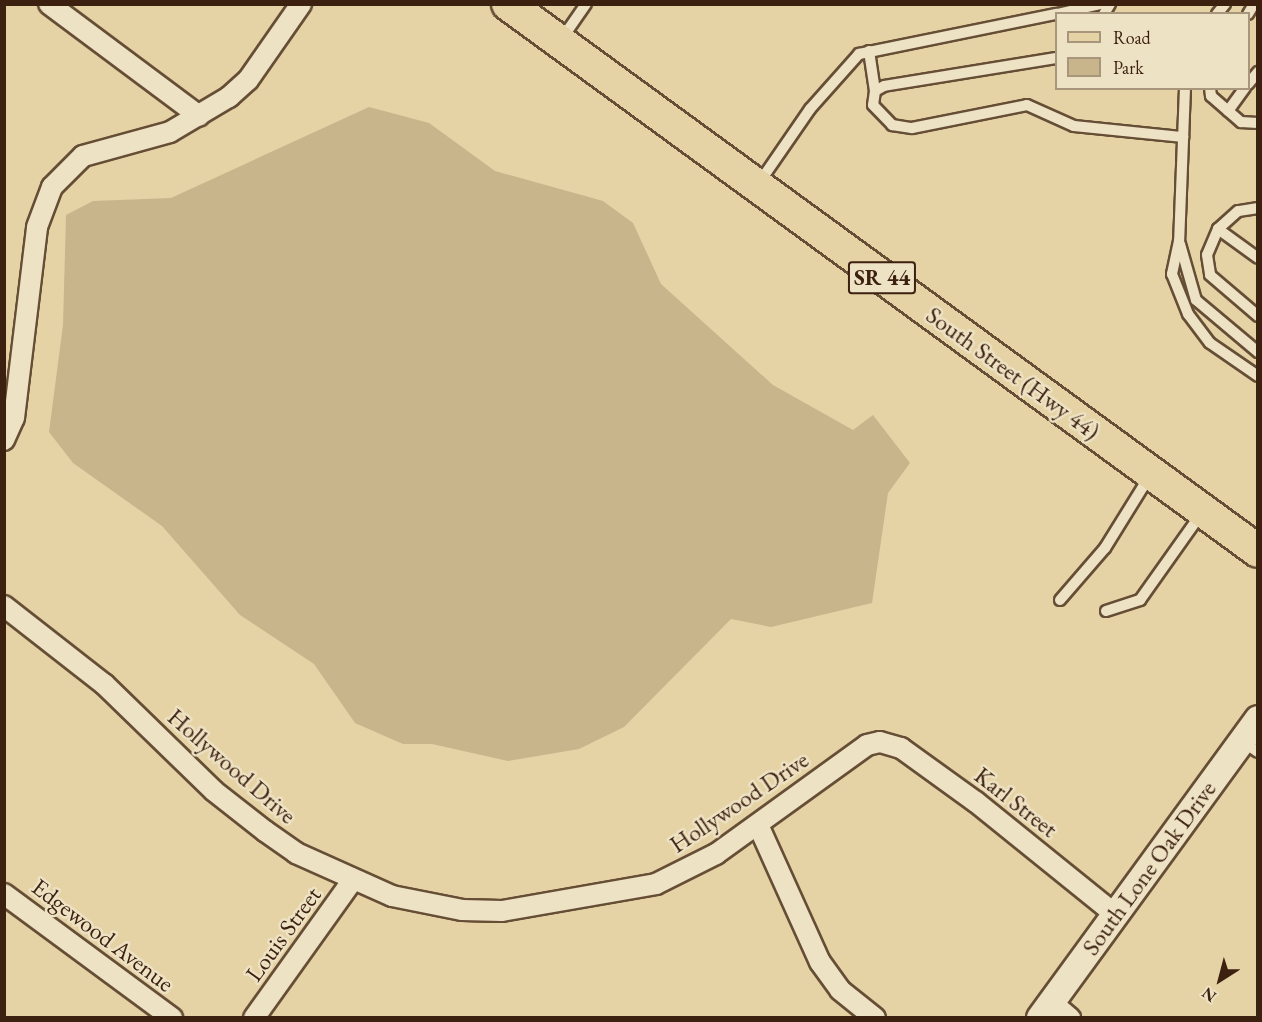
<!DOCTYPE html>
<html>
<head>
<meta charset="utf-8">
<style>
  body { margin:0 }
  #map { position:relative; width:1262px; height:1022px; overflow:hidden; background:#e5d3a5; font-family:"EB Garamond",serif }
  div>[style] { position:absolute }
  .green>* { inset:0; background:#c8b58c }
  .roads { filter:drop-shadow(2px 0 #664e36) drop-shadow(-2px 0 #664e36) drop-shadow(0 2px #664e36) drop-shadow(0 -2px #664e36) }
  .service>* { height:10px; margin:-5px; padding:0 5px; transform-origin:5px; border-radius:5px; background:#eee2c4 }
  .minor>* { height:20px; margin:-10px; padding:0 10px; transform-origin:10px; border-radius:10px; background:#eee2c4 }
  .tertiary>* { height:26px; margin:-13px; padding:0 13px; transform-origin:13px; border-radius:13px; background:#eee2c4 }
  .primary>* { height:32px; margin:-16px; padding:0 16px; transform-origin:16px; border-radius:16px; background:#e5d3a5 }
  span { translate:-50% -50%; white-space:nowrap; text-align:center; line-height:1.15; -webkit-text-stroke:5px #eee2c4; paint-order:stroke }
  .shield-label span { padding:2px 4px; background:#eee2c4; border:2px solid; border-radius:4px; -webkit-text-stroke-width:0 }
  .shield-label { font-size:22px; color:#3c2111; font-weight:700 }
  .street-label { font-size:24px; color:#3c2111 }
  .frame { position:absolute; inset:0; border:6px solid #3c2111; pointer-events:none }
  .legend { position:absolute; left:1055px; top:12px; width:195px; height:78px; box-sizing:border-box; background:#eee2c4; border:2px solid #a7957c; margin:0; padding:8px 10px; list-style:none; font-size:18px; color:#3c2111 }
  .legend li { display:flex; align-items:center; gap:12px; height:30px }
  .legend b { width:30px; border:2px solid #a7957c }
  .north { position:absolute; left:1190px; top:950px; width:60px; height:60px; -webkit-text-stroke:4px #eee2c4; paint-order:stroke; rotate:216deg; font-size:16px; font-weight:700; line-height:24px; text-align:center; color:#3c2111 }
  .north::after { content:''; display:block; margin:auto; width:21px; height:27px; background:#3c2111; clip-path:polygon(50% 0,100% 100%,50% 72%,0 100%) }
</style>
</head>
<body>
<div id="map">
  <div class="green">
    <div style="clip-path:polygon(369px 107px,429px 123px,495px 171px,603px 201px,633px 223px,661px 284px,773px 385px,853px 430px,873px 415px,910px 463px,888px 493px,872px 603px,771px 627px,731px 619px,624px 727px,579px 749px,508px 761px,432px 744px,403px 744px,355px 723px,314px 664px,240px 615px,162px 526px,73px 463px,49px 432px,63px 325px,66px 215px,93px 201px,171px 198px)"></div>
  </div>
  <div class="roads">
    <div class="service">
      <div style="left:1057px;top:14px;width:44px;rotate:-13.1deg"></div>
      <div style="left:1104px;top:14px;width:12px;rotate:-59deg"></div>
      <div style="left:1217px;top:14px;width:13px;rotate:-51deg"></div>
      <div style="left:1248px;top:14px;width:12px;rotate:-59deg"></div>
      <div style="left:561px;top:40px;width:44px;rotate:-55.2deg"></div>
      <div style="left:869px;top:51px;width:40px;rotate:81.5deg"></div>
      <div style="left:1056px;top:58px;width:174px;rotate:170.8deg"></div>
      <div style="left:884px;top:86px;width:10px;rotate:151deg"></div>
      <div style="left:875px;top:91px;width:14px;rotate:98deg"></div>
      <div style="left:873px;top:105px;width:28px;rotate:46deg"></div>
      <div style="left:892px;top:125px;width:20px;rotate:9deg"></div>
      <div style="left:912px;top:128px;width:117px;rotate:-11.3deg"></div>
      <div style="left:1027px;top:105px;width:51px;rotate:24.1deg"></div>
      <div style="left:1074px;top:126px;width:110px;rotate:5.8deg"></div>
      <div style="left:1248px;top:84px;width:16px;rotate:-50deg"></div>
      <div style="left:1185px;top:88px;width:153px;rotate:92.2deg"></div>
      <div style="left:1179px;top:241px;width:34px;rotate:102deg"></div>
      <div style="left:1172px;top:274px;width:43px;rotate:68.2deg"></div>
      <div style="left:1188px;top:314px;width:36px;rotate:53deg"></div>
      <div style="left:1210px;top:343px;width:58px;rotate:34.5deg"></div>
      <div style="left:1210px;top:88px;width:8px;rotate:83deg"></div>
      <div style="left:1211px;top:96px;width:40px;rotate:41deg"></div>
      <div style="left:1241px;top:122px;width:17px;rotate:3deg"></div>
      <div style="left:1228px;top:111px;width:29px;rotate:-54deg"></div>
      <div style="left:759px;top:183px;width:90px;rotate:-55.4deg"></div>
      <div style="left:810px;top:109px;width:74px;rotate:-48.3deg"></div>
      <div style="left:859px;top:54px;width:201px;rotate:-11.5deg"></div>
      <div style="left:1258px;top:208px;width:20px;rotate:171deg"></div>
      <div style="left:1238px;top:211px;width:27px;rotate:138deg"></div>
      <div style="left:1218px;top:229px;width:28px;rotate:113deg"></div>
      <div style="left:1207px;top:255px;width:20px;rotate:81deg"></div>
      <div style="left:1210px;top:275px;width:63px;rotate:40.5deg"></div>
      <div style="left:1218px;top:229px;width:49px;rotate:35.9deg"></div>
      <div style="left:1180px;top:244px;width:58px;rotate:74.1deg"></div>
      <div style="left:1196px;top:300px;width:81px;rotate:40deg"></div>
      <div style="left:1060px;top:600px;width:69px;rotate:-49.1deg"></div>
      <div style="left:1105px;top:548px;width:84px;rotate:-58.2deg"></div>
      <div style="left:1106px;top:611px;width:36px;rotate:-18deg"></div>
      <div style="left:1140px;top:600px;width:105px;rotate:-54.7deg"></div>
      <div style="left:1242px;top:741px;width:19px;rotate:35deg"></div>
    </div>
    <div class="minor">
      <div style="left:49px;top:4px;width:187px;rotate:36.7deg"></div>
      <div style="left:4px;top:440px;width:24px;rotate:-66deg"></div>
      <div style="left:14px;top:418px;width:192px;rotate:-83.1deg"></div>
      <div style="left:37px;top:227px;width:43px;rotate:-69.4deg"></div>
      <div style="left:52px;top:187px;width:44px;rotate:-45deg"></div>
      <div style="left:83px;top:156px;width:90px;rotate:-15.4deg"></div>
      <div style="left:170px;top:132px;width:69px;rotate:-30.7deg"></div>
      <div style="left:229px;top:97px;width:25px;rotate:-42deg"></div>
      <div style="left:248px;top:80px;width:93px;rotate:-55.1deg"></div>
      <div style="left:4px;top:606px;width:127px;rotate:38deg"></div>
      <div style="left:104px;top:684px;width:153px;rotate:44.2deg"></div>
      <div style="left:214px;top:791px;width:65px;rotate:38.1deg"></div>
      <div style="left:265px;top:831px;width:38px;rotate:35deg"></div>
      <div style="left:296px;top:853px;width:105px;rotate:24.1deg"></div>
      <div style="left:392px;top:896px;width:71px;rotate:11.3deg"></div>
      <div style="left:462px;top:910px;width:40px;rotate:1.4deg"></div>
      <div style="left:502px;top:911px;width:156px;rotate:-9.9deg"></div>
      <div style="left:656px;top:884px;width:67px;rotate:-26.6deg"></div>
      <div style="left:716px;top:854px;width:186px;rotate:-35.8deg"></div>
      <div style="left:867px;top:745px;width:13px;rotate:-13deg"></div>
      <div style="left:880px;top:742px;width:22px;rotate:16deg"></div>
      <div style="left:901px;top:748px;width:92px;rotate:35.8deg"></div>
      <div style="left:976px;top:802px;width:179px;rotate:38.9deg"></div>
      <div style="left:759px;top:827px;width:148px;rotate:65.7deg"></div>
      <div style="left:820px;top:962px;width:34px;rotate:54deg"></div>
      <div style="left:840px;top:990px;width:45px;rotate:38.7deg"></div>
      <div style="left:4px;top:894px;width:209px;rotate:36.4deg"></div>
      <div style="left:1051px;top:1002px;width:25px;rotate:40deg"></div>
      <div style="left:254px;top:1018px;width:168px;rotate:-54.4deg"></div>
    </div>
    <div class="tertiary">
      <div style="left:1040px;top:1018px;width:370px;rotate:-53.9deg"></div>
    </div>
    <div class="primary">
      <div style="left:508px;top:4px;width:928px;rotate:36.1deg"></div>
    </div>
  </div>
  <div class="shield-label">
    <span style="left:882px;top:278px">SR 44</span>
  </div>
  <div class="street-label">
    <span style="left:1013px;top:373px;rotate:36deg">South Street (Hwy 44)</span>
    <span style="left:232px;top:766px;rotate:41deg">Hollywood Drive</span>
    <span style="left:739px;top:802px;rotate:-34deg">Hollywood Drive</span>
    <span style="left:1016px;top:802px;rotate:38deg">Karl Street</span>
    <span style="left:1149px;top:868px;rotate:-54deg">South Lone Oak Drive</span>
    <span style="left:283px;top:934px;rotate:-54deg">Louis Street</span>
    <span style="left:103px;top:935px;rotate:37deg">Edgewood Avenue</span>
  </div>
  <div class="frame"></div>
  <ul class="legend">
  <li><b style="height:8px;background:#e5d3a5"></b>Road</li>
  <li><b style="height:16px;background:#c8b58c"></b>Park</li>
  </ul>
  <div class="north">N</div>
</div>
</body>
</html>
